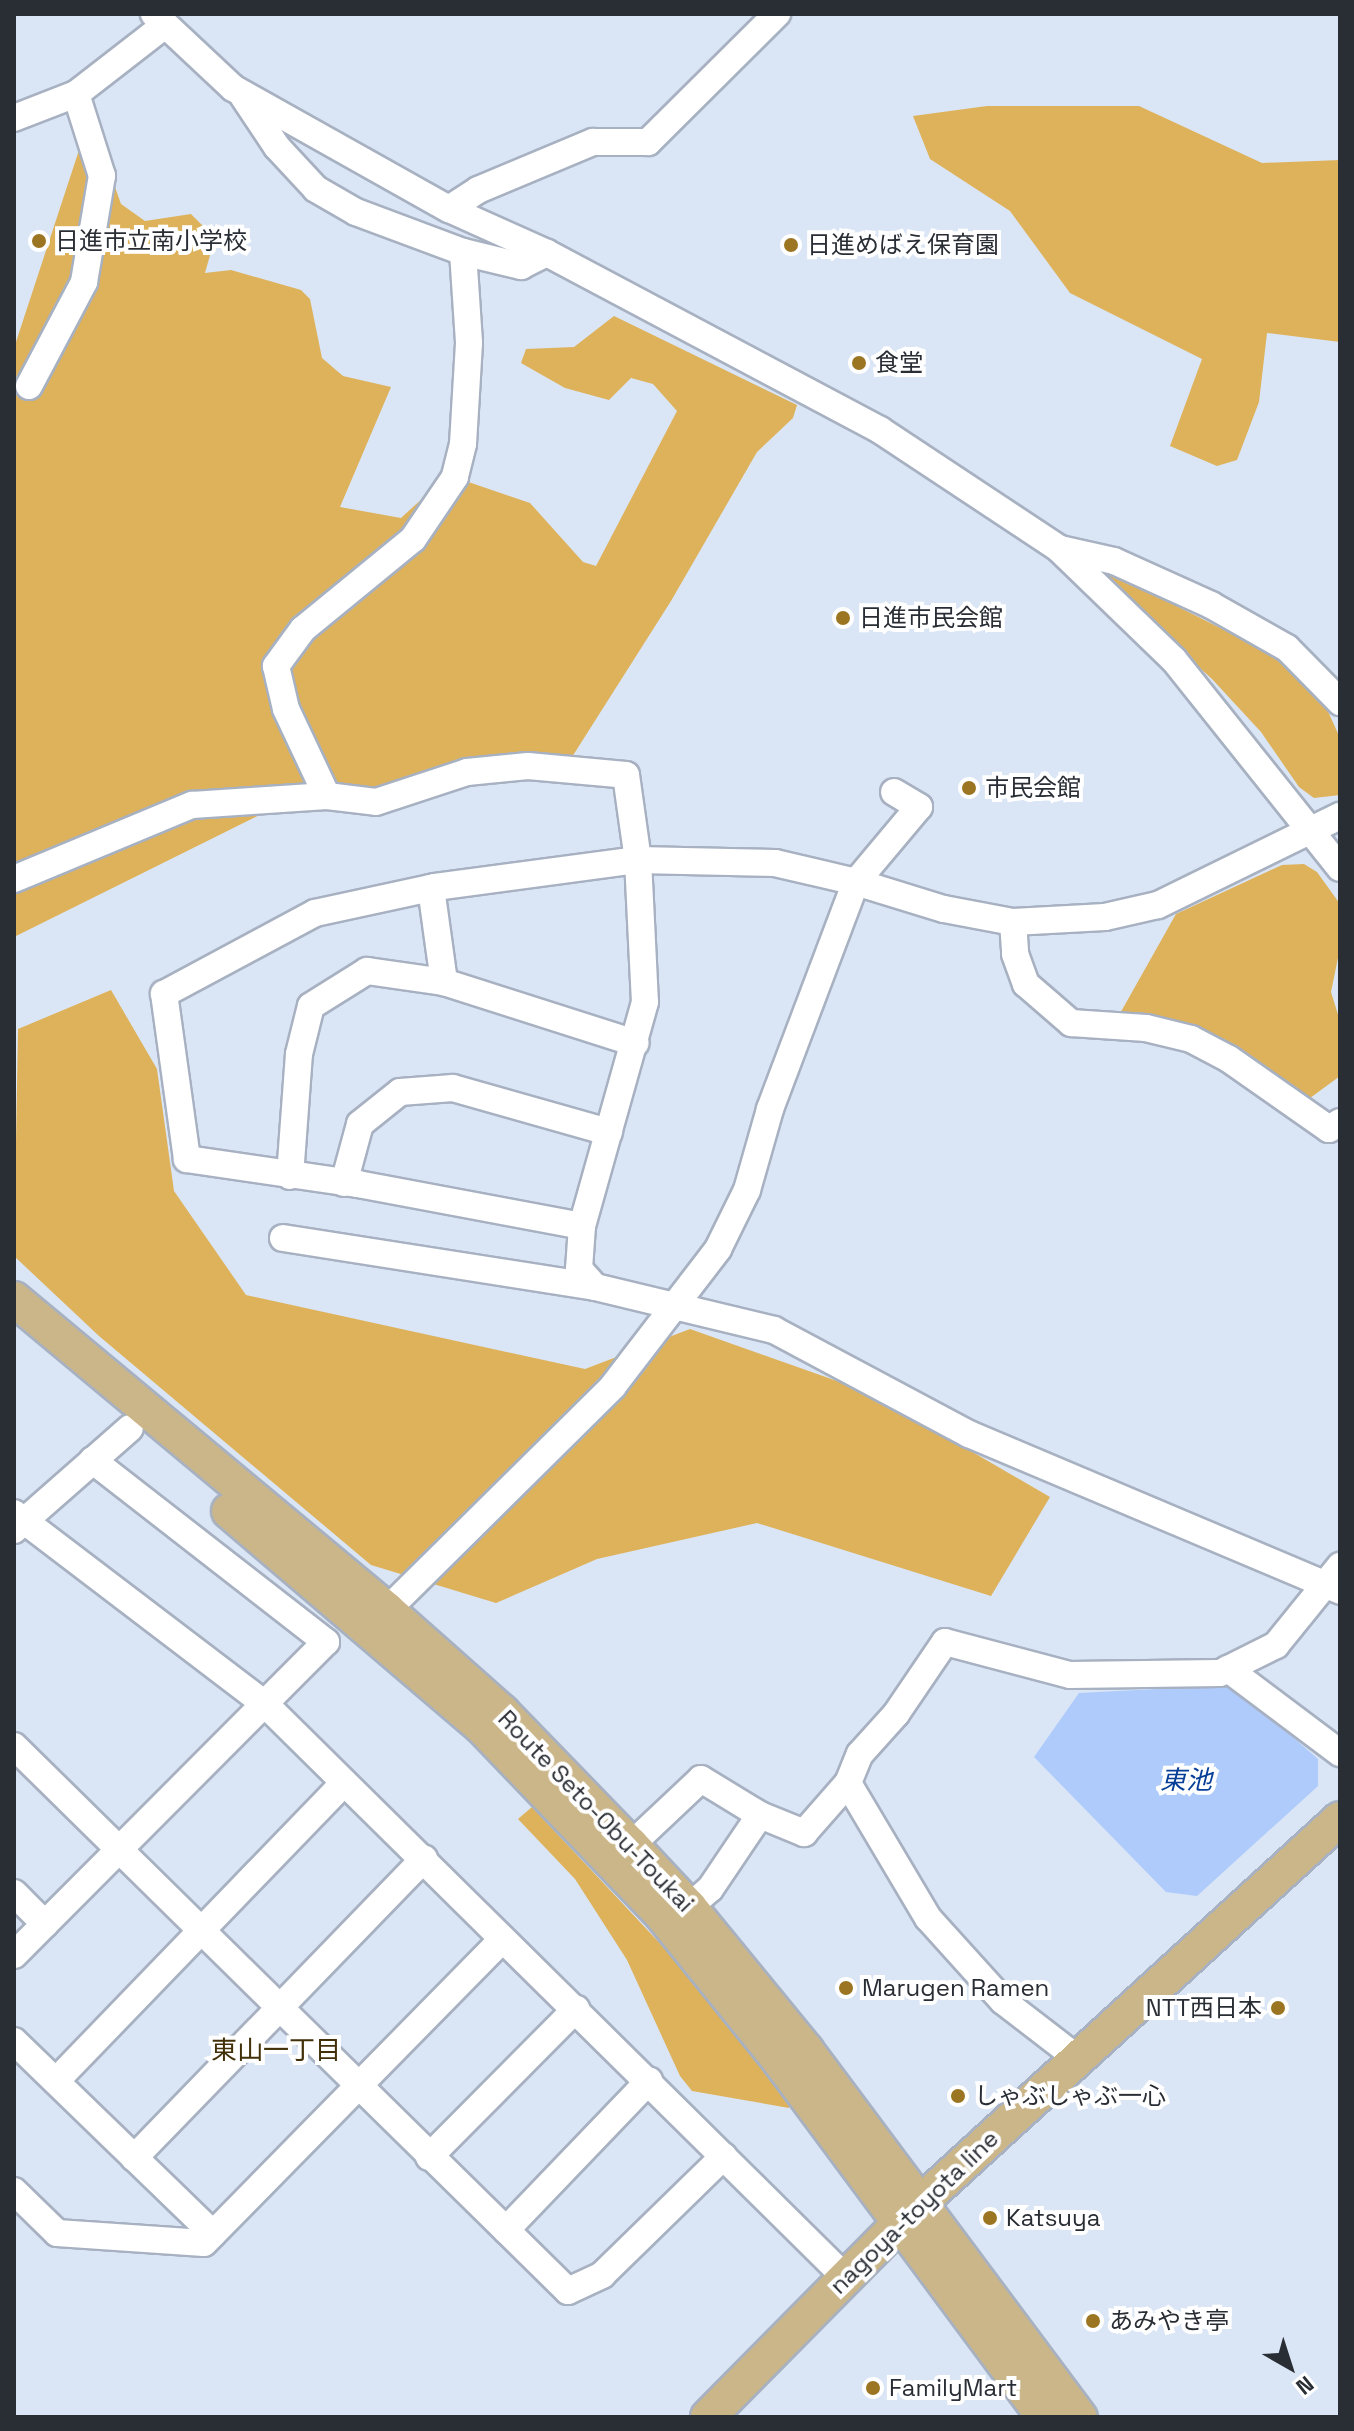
<!DOCTYPE html>
<html>
<head>
<meta charset="utf-8">
<style>
  body { margin:0 }
  #map { position:relative; width:1354px; height:2431px; overflow:hidden; background:#dae5f5; font-family:"Space Grotesk","Noto Sans JP",sans-serif }
  div>[style] { position:absolute }
  .green>* { inset:0; background:#deb25a }
  .water>* { inset:0; background:#aecbfc }
  .roads { filter:drop-shadow(2px 0 #a7b1c1) drop-shadow(-2px 0 #a7b1c1) drop-shadow(0 2px #a7b1c1) drop-shadow(0 -2px #a7b1c1) }
  .minor>* { height:26px; margin:-13px; padding:0 13px; transform-origin:13px; border-radius:13px; background:#fff }
  .major>* { height:34px; margin:-17px; padding:0 17px; transform-origin:17px; border-radius:17px; background:#cbb68a }
  .dots>* { width:22px; height:22px; translate:-50% -50%; box-sizing:border-box; border:4px solid #fff; border-radius:50% }
  span { translate:-50% -50%; white-space:nowrap; text-align:center; line-height:1.15; -webkit-text-stroke:8px #fff; paint-order:stroke }
  .poi-label { font-size:24px; color:#292d34 }
  .left { translate:0 -50%; text-align:left }
  .right { translate:-100% -50%; text-align:right }
  .street-label { font-size:24px; color:#292d34 }
  .water-label { font-size:26px; color:#073f98; font-style:italic }
  .neighbourhood-label { font-size:26px; color:#423008 }
  .frame { position:absolute; inset:0; border:16px solid #292d34; pointer-events:none }
  .north { position:absolute; left:1250px; top:2327px; width:80px; height:80px; -webkit-text-stroke:6px #fff; paint-order:stroke; rotate:141deg; font-size:22px; font-weight:700; line-height:32px; text-align:center; color:#292d34 }
  .north::after { content:''; display:block; margin:auto; width:28px; height:36px; background:#292d34; clip-path:polygon(50% 0,100% 100%,50% 72%,0 100%) }
</style>
</head>
<body>
<div id="map">
  <div class="green">
    <div style="clip-path:polygon(987px 106px,1139px 106px,1262px 163px,1340px 160px,1340px 342px,1267px 333px,1259px 402px,1237px 460px,1217px 466px,1170px 446px,1202px 359px,1070px 293px,1010px 211px,930px 159px,913px 116px)"></div>
    <div style="clip-path:polygon(83px 138px,105px 159px,121px 204px,145px 221px,191px 214px,202px 225px,212px 248px,205px 273px,231px 270px,301px 290px,310px 299px,322px 358px,343px 376px,391px 387px,340px 507px,401px 518px,448px 475px,530px 503px,583px 562px,596px 566px,677px 411px,653px 384px,631px 378px,609px 400px,565px 388px,521px 363px,526px 349px,574px 347px,614px 316px,797px 405px,793px 418px,757px 452px,671px 601px,572px 757px,379px 790px,300px 795px,14px 937px,14px 348px)"></div>
    <div style="clip-path:polygon(1105px 570px,1278px 657px,1322px 698px,1340px 738px,1340px 795px,1314px 798px,1299px 787px,1261px 732px,1212px 679px,1099px 577px)"></div>
    <div style="clip-path:polygon(1304px 864px,1317px 872px,1340px 904px,1340px 948px,1331px 992px,1340px 1021px,1340px 1076px,1306px 1101px,1118px 1017px,1176px 914px,1282px 865px)"></div>
    <div style="clip-path:polygon(111px 990px,157px 1069px,174px 1191px,246px 1295px,585px 1369px,690px 1329px,871px 1393px,1050px 1497px,991px 1596px,757px 1523px,597px 1559px,496px 1603px,371px 1565px,99px 1336px,14px 1256px,18px 1029px)"></div>
    <div style="clip-path:polygon(532px 1807px,669px 1953px,789px 2100px,789px 2108px,692px 2091px,680px 2076px,627px 1960px,575px 1879px,518px 1819px)"></div>
  </div>
  <div class="water">
    <div style="clip-path:polygon(1233px 1685px,1318px 1759px,1318px 1786px,1197px 1896px,1166px 1892px,1034px 1757px,1079px 1693px)"></div>
  </div>
  <div class="roads">
    <div class="minor">
      <div style="left:154px;top:14px;width:108px;rotate:43.1deg"></div>
      <div style="left:233px;top:88px;width:248px;rotate:29.3deg"></div>
      <div style="left:449px;top:209px;width:107px;rotate:24.2deg"></div>
      <div style="left:547px;top:253px;width:377px;rotate:28deg"></div>
      <div style="left:880px;top:430px;width:214px;rotate:33.5deg"></div>
      <div style="left:1058px;top:548px;width:161px;rotate:44deg"></div>
      <div style="left:1174px;top:660px;width:266px;rotate:51.4deg"></div>
      <div style="left:243px;top:96px;width:61px;rotate:56.3deg"></div>
      <div style="left:277px;top:147px;width:57px;rotate:47.1deg"></div>
      <div style="left:316px;top:189px;width:46px;rotate:29.9deg"></div>
      <div style="left:356px;top:212px;width:114px;rotate:20.5deg"></div>
      <div style="left:463px;top:252px;width:91px;rotate:86.2deg"></div>
      <div style="left:469px;top:343px;width:101px;rotate:93.4deg"></div>
      <div style="left:463px;top:444px;width:34px;rotate:104deg"></div>
      <div style="left:455px;top:477px;width:75px;rotate:124.1deg"></div>
      <div style="left:413px;top:539px;width:142px;rotate:140.7deg"></div>
      <div style="left:303px;top:629px;width:46px;rotate:126.1deg"></div>
      <div style="left:276px;top:666px;width:44px;rotate:76.9deg"></div>
      <div style="left:286px;top:709px;width:96px;rotate:64.8deg"></div>
      <div style="left:14px;top:118px;width:66px;rotate:-21.2deg"></div>
      <div style="left:76px;top:94px;width:113px;rotate:-37.8deg"></div>
      <div style="left:449px;top:209px;width:35px;rotate:-33deg"></div>
      <div style="left:478px;top:190px;width:125px;rotate:-22.7deg"></div>
      <div style="left:593px;top:142px;width:55px"></div>
      <div style="left:648px;top:142px;width:182px;rotate:-44.8deg"></div>
      <div style="left:463px;top:252px;width:60px;rotate:13.6deg"></div>
      <div style="left:521px;top:266px;width:29px;rotate:-27deg"></div>
      <div style="left:29px;top:386px;width:118px;rotate:-62.1deg"></div>
      <div style="left:84px;top:282px;width:108px;rotate:-80.4deg"></div>
      <div style="left:102px;top:176px;width:86px;rotate:-107.6deg"></div>
      <div style="left:1060px;top:549px;width:55px;rotate:12.5deg"></div>
      <div style="left:1114px;top:561px;width:107px;rotate:24.4deg"></div>
      <div style="left:1211px;top:605px;width:87px;rotate:29.5deg"></div>
      <div style="left:1287px;top:648px;width:76px;rotate:45.5deg"></div>
      <div style="left:14px;top:879px;width:193px;rotate:-22.6deg"></div>
      <div style="left:192px;top:805px;width:135px;rotate:-3.8deg"></div>
      <div style="left:327px;top:796px;width:49px;rotate:7deg"></div>
      <div style="left:376px;top:802px;width:96px;rotate:-18.2deg"></div>
      <div style="left:467px;top:772px;width:61px;rotate:-5.6deg"></div>
      <div style="left:528px;top:766px;width:98px;rotate:5.2deg"></div>
      <div style="left:626px;top:775px;width:86px;rotate:82deg"></div>
      <div style="left:638px;top:860px;width:142px;rotate:87.2deg"></div>
      <div style="left:645px;top:1002px;width:233px;rotate:105.7deg"></div>
      <div style="left:582px;top:1226px;width:228px;rotate:-169.4deg"></div>
      <div style="left:358px;top:1184px;width:173px;rotate:-171.7deg"></div>
      <div style="left:187px;top:1159px;width:167px;rotate:-97.9deg"></div>
      <div style="left:164px;top:994px;width:171px;rotate:-28.2deg"></div>
      <div style="left:315px;top:913px;width:123px;rotate:-12.2deg"></div>
      <div style="left:435px;top:887px;width:205px;rotate:-7.6deg"></div>
      <div style="left:638px;top:860px;width:137px;rotate:1.3deg"></div>
      <div style="left:775px;top:863px;width:83px;rotate:13.2deg"></div>
      <div style="left:856px;top:882px;width:98px;rotate:-50deg"></div>
      <div style="left:919px;top:807px;width:29px;rotate:-149deg"></div>
      <div style="left:431px;top:888px;width:95px;rotate:82.1deg"></div>
      <div style="left:444px;top:982px;width:201px;rotate:17.7deg"></div>
      <div style="left:1013px;top:922px;width:32px;rotate:86deg"></div>
      <div style="left:1015px;top:954px;width:32px;rotate:70deg"></div>
      <div style="left:1026px;top:984px;width:60px;rotate:40.9deg"></div>
      <div style="left:1071px;top:1023px;width:75px;rotate:3.8deg"></div>
      <div style="left:1146px;top:1028px;width:46px;rotate:13.7deg"></div>
      <div style="left:1191px;top:1039px;width:43px;rotate:27.8deg"></div>
      <div style="left:1229px;top:1059px;width:122px;rotate:35deg"></div>
      <div style="left:1329px;top:1129px;width:13px;rotate:-32deg"></div>
      <div style="left:290px;top:1176px;width:122px;rotate:-85.8deg"></div>
      <div style="left:299px;top:1054px;width:49px;rotate:-76deg"></div>
      <div style="left:311px;top:1006px;width:66px;rotate:-32deg"></div>
      <div style="left:367px;top:971px;width:78px;rotate:8.1deg"></div>
      <div style="left:344px;top:1183px;width:61px;rotate:-74.8deg"></div>
      <div style="left:360px;top:1124px;width:51px;rotate:-38.7deg"></div>
      <div style="left:400px;top:1092px;width:53px;rotate:-4.3deg"></div>
      <div style="left:453px;top:1088px;width:162px;rotate:15.8deg"></div>
      <div style="left:582px;top:1226px;width:43px;rotate:94deg"></div>
      <div style="left:579px;top:1269px;width:24px;rotate:48deg"></div>
      <div style="left:283px;top:1238px;width:316px;rotate:8.9deg"></div>
      <div style="left:595px;top:1287px;width:184px;rotate:13.5deg"></div>
      <div style="left:774px;top:1330px;width:221px;rotate:28.1deg"></div>
      <div style="left:969px;top:1434px;width:403px;rotate:22.9deg"></div>
      <div style="left:14px;top:1513px;width:318px;rotate:37.3deg"></div>
      <div style="left:267px;top:1706px;width:812px;rotate:44.65deg"></div>
      <div style="left:14px;top:1530px;width:154px;rotate:-41.3deg"></div>
      <div style="left:387px;top:1610px;width:318px;rotate:-44.7deg"></div>
      <div style="left:613px;top:1386px;width:173px;rotate:-52.5deg"></div>
      <div style="left:718px;top:1249px;width:66px;rotate:-63.8deg"></div>
      <div style="left:747px;top:1190px;width:84px;rotate:-74.1deg"></div>
      <div style="left:770px;top:1109px;width:243px;rotate:-69.3deg"></div>
      <div style="left:856px;top:882px;width:92px;rotate:17.1deg"></div>
      <div style="left:944px;top:909px;width:70px;rotate:10.7deg"></div>
      <div style="left:1013px;top:922px;width:92px;rotate:-3.1deg"></div>
      <div style="left:1105px;top:917px;width:54px;rotate:-12.8deg"></div>
      <div style="left:1158px;top:905px;width:203px;rotate:-26.1deg"></div>
      <div style="left:1228px;top:1669px;width:140px;rotate:36.9deg"></div>
      <div style="left:14px;top:1746px;width:777px;rotate:44.53deg"></div>
      <div style="left:568px;top:2291px;width:38px;rotate:-25deg"></div>
      <div style="left:602px;top:2275px;width:170px;rotate:-44.3deg"></div>
      <div style="left:631px;top:1845px;width:96px;rotate:-43.3deg"></div>
      <div style="left:701px;top:1779px;width:69px;rotate:31.4deg"></div>
      <div style="left:760px;top:1815px;width:48px;rotate:22.2deg"></div>
      <div style="left:804px;top:1833px;width:67px;rotate:-48.7deg"></div>
      <div style="left:14px;top:1893px;width:44px;rotate:45deg"></div>
      <div style="left:689px;top:1907px;width:28px;rotate:-41deg"></div>
      <div style="left:710px;top:1889px;width:89px;rotate:-56deg"></div>
      <div style="left:14px;top:1955px;width:442px;rotate:-45.1deg"></div>
      <div style="left:326px;top:1642px;width:296px;rotate:-142.1deg"></div>
      <div style="left:14px;top:2041px;width:277px;rotate:44.1deg"></div>
      <div style="left:1077px;top:2058px;width:93px;rotate:-142.4deg"></div>
      <div style="left:1003px;top:2001px;width:112px;rotate:-132.1deg"></div>
      <div style="left:928px;top:1918px;width:157px;rotate:-120.7deg"></div>
      <div style="left:848px;top:1783px;width:31px;rotate:-68deg"></div>
      <div style="left:860px;top:1754px;width:54px;rotate:-48deg"></div>
      <div style="left:896px;top:1714px;width:87px;rotate:-55.8deg"></div>
      <div style="left:945px;top:1642px;width:129px;rotate:14.8deg"></div>
      <div style="left:1070px;top:1675px;width:150px;rotate:-0.8deg"></div>
      <div style="left:1220px;top:1673px;width:63px;rotate:-26.6deg"></div>
      <div style="left:1276px;top:1645px;width:102px;rotate:-51deg"></div>
      <div style="left:56px;top:2081px;width:414px;rotate:-46deg"></div>
      <div style="left:429px;top:2157px;width:209px;rotate:-45.2deg"></div>
      <div style="left:134px;top:2158px;width:417px;rotate:-45.9deg"></div>
      <div style="left:14px;top:2191px;width:60px;rotate:44.3deg"></div>
      <div style="left:57px;top:2233px;width:147px;rotate:3.9deg"></div>
      <div style="left:204px;top:2243px;width:426px;rotate:-45.5deg"></div>
      <div style="left:506px;top:2230px;width:207px;rotate:-46.2deg"></div>
    </div>
    <div class="major">
      <div style="left:14px;top:1299px;width:486px;rotate:39.8deg"></div>
      <div style="left:387px;top:1610px;width:154px;rotate:41.6deg"></div>
      <div style="left:502px;top:1712px;width:185px;rotate:45.9deg"></div>
      <div style="left:631px;top:1845px;width:85px;rotate:46.9deg"></div>
      <div style="left:689px;top:1907px;width:185px;rotate:50.7deg"></div>
      <div style="left:806px;top:2050px;width:458px;rotate:53.3deg"></div>
      <div style="left:229px;top:1511px;width:330px;rotate:40.5deg"></div>
      <div style="left:480px;top:1725px;width:265px;rotate:46.2deg"></div>
      <div style="left:663px;top:1916px;width:185px;rotate:51.1deg"></div>
      <div style="left:779px;top:2060px;width:445px;rotate:53.4deg"></div>
      <div style="left:708px;top:2417px;width:300px;rotate:-45.3deg"></div>
      <div style="left:919px;top:2204px;width:570px;rotate:-42.44deg"></div>
    </div>
  </div>
  <div class="dots">
    <div style="left:39px;top:241px;background:#9b7521"></div>
    <div style="left:791px;top:245px;background:#9b7521"></div>
    <div style="left:859px;top:363px;background:#9b7521"></div>
    <div style="left:843px;top:618px;background:#9b7521"></div>
    <div style="left:969px;top:788px;background:#9b7521"></div>
    <div style="left:846px;top:1988px;background:#9b7521"></div>
    <div style="left:1278px;top:2008px;background:#9b7521"></div>
    <div style="left:958px;top:2096px;background:#9b7521"></div>
    <div style="left:990px;top:2218px;background:#9b7521"></div>
    <div style="left:1093px;top:2321px;background:#9b7521"></div>
    <div style="left:873px;top:2388px;background:#9b7521"></div>
  </div>
  <div class="poi-label">
    <span class="left" style="left:55px;top:241px">日進市立南小学校</span>
    <span class="left" style="left:807px;top:245px">日進めばえ保育園</span>
    <span class="left" style="left:875px;top:363px">食堂</span>
    <span class="left" style="left:859px;top:618px">日進市民会館</span>
    <span class="left" style="left:985px;top:788px">市民会館</span>
    <span class="left" style="left:862px;top:1988px">Marugen Ramen</span>
    <span class="right" style="left:1262px;top:2008px">NTT西日本</span>
    <span class="left" style="left:974px;top:2096px">しゃぶしゃぶ一心</span>
    <span class="left" style="left:1006px;top:2218px">Katsuya</span>
    <span class="left" style="left:1109px;top:2321px">あみやき亭</span>
    <span class="left" style="left:889px;top:2388px">FamilyMart</span>
  </div>
  <div class="street-label">
    <span style="left:596px;top:1811px;rotate:46deg">Route Seto-Obu-Toukai</span>
    <span style="left:914px;top:2212px;rotate:-44deg">nagoya-toyota line</span>
  </div>
  <div class="water-label">
    <span style="left:1186px;top:1781px">東池</span>
  </div>
  <div class="neighbourhood-label">
    <span style="left:276px;top:2051px">東山一丁目</span>
  </div>
  <div class="frame"></div>
  <div class="north">N</div>
</div>
</body>
</html>
